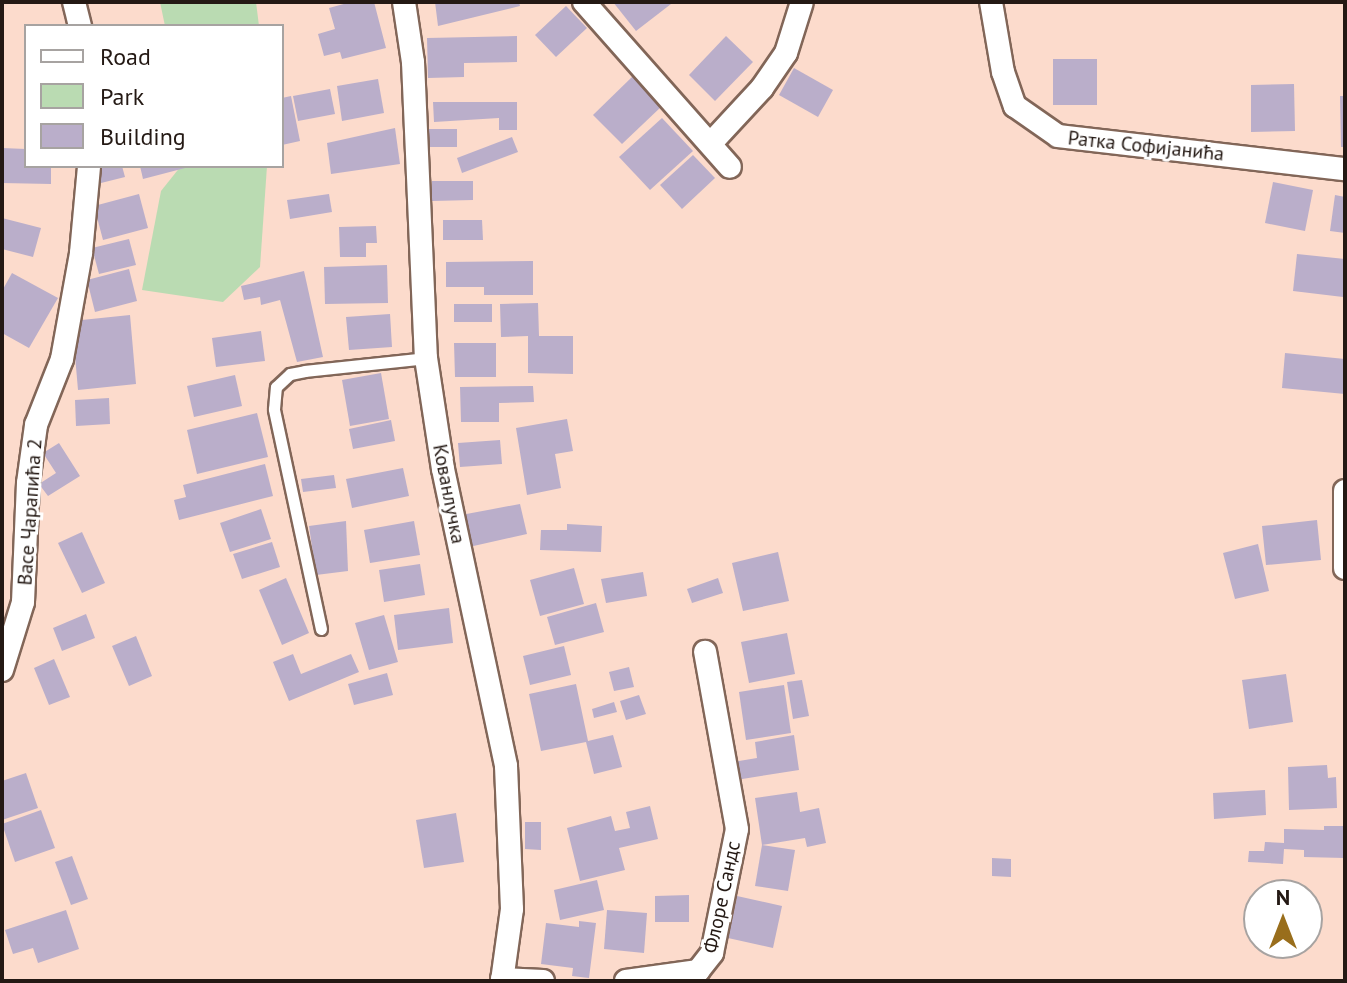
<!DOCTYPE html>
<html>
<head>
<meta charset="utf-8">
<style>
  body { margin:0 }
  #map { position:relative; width:1347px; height:983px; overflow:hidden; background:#fcdbcc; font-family:"PT Sans",sans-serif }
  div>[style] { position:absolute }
  .green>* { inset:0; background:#badbb2 }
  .building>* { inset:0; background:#baaeca }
  .roads { filter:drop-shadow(2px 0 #826658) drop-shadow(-2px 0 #826658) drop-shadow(0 2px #826658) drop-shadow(0 -2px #826658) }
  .service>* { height:11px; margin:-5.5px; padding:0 5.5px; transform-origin:5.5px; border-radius:5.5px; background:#fff }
  .minor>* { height:22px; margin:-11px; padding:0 11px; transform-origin:11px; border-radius:11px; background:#fff }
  span { translate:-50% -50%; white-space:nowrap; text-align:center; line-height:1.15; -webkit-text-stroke:6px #fff; paint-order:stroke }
  .street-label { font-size:20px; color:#241914 }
  .frame { position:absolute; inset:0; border:4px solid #241914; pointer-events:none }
  .legend { position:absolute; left:24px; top:24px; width:260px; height:144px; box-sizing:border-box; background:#fff; border:2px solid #a7a3a1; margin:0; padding:10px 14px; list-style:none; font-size:24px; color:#241914 }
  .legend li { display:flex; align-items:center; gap:16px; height:40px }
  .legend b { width:40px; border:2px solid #a7a3a1 }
  .north { position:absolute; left:1243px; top:879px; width:80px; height:80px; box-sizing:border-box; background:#fff; border:2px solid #a7a3a1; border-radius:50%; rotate:0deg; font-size:22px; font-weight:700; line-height:32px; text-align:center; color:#241914 }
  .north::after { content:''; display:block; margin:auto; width:28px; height:36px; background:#996e1c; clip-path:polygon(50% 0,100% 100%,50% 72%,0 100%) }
</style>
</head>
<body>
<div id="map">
  <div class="green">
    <div style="clip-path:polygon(160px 2px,256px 2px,259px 26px,165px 26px)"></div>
    <div style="clip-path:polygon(181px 166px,267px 166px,260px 267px,223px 302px,142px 290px,161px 191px)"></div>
  </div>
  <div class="building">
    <div style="clip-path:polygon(351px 2px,374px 2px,386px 48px,342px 59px,340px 52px,324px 56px,318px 34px,335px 29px,329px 8px)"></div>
    <div style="clip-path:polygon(435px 2px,519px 2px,520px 6px,438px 26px)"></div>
    <div style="clip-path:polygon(613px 2px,670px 2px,671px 4px,636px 31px)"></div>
    <div style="clip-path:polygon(566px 6px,587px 28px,556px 57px,535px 35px)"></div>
    <div style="clip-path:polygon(517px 36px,517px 62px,464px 63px,464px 77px,428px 78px,427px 38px)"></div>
    <div style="clip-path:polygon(726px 36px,753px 62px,715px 101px,689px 75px)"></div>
    <div style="clip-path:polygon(1053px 59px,1097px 59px,1097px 105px,1053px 105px)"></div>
    <div style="clip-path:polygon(794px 68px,833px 90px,818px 117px,779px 95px)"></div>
    <div style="clip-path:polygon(633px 76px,662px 106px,622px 144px,593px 115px)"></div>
    <div style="clip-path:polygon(378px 79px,384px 113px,342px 121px,337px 86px)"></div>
    <div style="clip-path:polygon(1294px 84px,1295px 131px,1251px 132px,1251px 85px)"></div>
    <div style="clip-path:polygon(330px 89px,335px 114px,298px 121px,293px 96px)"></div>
    <div style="clip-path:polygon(291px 96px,300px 141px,282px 145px,282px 98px)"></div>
    <div style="clip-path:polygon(1340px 96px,1345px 96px,1345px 147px,1341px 147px)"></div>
    <div style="clip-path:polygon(433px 102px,517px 102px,517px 130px,499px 130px,499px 118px,434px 122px)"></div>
    <div style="clip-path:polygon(662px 118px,693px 151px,650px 190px,619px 157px)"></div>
    <div style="clip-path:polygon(395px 128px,400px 164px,331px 174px,327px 143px)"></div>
    <div style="clip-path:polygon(428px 129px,457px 129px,457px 147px,428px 147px)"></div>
    <div style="clip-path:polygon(512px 137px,518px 152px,462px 173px,457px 158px)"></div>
    <div style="clip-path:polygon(2px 148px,26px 149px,26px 166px,51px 166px,51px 184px,2px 183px)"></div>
    <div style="clip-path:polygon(693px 155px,715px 178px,682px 209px,660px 185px)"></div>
    <div style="clip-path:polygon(93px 166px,122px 166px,125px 177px,97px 184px)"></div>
    <div style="clip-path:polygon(140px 166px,189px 166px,189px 167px,143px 179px)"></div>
    <div style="clip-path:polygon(432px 181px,473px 181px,473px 200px,432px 201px)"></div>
    <div style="clip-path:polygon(1273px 182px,1313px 190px,1305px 231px,1265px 223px)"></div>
    <div style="clip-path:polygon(139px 194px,148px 228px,103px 240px,94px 206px)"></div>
    <div style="clip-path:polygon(329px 194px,332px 212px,290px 219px,287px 200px)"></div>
    <div style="clip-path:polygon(1335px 195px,1345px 197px,1345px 233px,1330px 231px)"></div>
    <div style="clip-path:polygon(2px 218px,41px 228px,33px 257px,2px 249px)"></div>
    <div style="clip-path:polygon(443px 220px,482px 220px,483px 240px,443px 240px)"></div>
    <div style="clip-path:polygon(376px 226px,377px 243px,366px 243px,366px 257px,340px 257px,339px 227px)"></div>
    <div style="clip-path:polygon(129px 239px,136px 265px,99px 274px,92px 248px)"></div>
    <div style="clip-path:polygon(1297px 254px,1345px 259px,1343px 297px,1293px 291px)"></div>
    <div style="clip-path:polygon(533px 261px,533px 295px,484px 295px,484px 287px,446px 287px,446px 262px)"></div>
    <div style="clip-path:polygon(387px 265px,388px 303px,325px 304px,324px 267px)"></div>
    <div style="clip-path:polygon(129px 269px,137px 301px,95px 312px,87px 280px)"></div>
    <div style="clip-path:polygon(304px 271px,323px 357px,297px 362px,280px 300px,261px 305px,260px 297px,244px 300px,241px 286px)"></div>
    <div style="clip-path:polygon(12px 273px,58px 298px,29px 348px,2px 333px,2px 291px)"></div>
    <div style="clip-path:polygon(538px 303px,539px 336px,573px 336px,573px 374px,528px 373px,528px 336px,501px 337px,500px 304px)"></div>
    <div style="clip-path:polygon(454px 304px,492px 304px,492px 322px,454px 322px)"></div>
    <div style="clip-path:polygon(390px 314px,392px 347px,349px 350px,346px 317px)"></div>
    <div style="clip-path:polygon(130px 315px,136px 384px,78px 390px,72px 321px)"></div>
    <div style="clip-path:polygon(261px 331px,265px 361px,216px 367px,212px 338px)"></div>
    <div style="clip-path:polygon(454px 343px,496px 343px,496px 377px,455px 377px)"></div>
    <div style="clip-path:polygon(1285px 353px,1345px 359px,1345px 394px,1282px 388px)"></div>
    <div style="clip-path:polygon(381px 373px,389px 419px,350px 426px,342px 380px)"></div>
    <div style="clip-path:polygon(235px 375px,242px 406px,194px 417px,187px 386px)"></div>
    <div style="clip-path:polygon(533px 386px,534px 402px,499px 403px,499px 422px,461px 422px,460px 387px)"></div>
    <div style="clip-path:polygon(109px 398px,110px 424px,76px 426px,75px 400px)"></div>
    <div style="clip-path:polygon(257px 413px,268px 457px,197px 474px,187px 430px)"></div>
    <div style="clip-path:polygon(567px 419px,573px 451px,555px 454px,561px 488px,527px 495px,516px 428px)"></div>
    <div style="clip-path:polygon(391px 420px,395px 441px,353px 449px,349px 429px)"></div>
    <div style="clip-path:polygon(500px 440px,502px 464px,460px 467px,458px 443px)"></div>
    <div style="clip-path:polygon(59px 443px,80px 476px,48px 496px,39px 484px,56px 473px,43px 453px)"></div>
    <div style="clip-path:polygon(265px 464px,273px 496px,179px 520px,174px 500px,186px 497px,183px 485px)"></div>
    <div style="clip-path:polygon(403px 468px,409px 496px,352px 508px,346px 479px)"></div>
    <div style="clip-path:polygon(334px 475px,336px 488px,303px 492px,301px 479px)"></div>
    <div style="clip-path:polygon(520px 504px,527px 534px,469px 547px,461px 515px)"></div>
    <div style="clip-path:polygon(261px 509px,271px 539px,230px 552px,220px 523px)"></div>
    <div style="clip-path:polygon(1317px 520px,1321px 560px,1266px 565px,1262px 526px)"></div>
    <div style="clip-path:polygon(346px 521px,348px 571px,316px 575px,309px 526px)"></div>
    <div style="clip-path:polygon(414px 521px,420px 555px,370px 563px,364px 530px)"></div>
    <div style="clip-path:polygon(567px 524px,602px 526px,601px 552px,540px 550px,541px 530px,567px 530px)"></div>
    <div style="clip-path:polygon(82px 532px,105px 583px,82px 593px,58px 543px)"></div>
    <div style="clip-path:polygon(272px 542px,280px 567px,242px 579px,233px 554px)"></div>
    <div style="clip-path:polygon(1258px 544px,1269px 591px,1235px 599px,1223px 553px)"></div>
    <div style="clip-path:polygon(778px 552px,789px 601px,743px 611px,732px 563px)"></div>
    <div style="clip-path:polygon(420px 564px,425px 595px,384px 602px,379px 570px)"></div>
    <div style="clip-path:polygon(574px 568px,584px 604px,540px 616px,530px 580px)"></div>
    <div style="clip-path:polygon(643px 572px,647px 596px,606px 603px,601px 579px)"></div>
    <div style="clip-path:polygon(286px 578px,309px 633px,282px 645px,259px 590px)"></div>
    <div style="clip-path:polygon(718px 578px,723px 593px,692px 603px,687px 589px)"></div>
    <div style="clip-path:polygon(596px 603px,604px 632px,555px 645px,547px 617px)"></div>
    <div style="clip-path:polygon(449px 608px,453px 643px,398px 650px,394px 615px)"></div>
    <div style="clip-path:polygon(86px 614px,95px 638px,62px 651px,53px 628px)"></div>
    <div style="clip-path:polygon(384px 615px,398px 662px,369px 670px,355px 623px)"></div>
    <div style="clip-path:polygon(787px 633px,795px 674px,749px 683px,741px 642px)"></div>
    <div style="clip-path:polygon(136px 636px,152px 676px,129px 686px,112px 646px)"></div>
    <div style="clip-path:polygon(564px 646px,571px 675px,530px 685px,523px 656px)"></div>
    <div style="clip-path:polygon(293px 654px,301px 674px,351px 654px,359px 672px,289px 701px,273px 662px)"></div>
    <div style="clip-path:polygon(54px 659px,70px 697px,49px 705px,34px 668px)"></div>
    <div style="clip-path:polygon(629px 667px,634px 687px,614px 691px,609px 672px)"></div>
    <div style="clip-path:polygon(387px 673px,393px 695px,354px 705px,348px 684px)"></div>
    <div style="clip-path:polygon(1286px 674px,1293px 722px,1249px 729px,1242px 680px)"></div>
    <div style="clip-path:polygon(802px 680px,809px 716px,793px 719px,787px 682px)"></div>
    <div style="clip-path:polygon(576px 684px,588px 741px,613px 735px,622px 767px,594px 774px,586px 742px,541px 751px,529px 694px)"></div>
    <div style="clip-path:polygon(784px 685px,791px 733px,746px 740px,739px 692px)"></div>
    <div style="clip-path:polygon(639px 695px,646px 714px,626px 720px,620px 701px)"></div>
    <div style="clip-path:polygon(614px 702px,617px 712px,594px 718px,592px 709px)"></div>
    <div style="clip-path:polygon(794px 735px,799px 770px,736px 780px,733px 762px,757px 758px,755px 742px)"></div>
    <div style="clip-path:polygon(1327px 765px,1328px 778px,1336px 777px,1337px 808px,1289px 810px,1288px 767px)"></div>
    <div style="clip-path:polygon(26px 773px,38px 808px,2px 820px,2px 781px)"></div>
    <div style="clip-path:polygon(1265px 790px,1266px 815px,1214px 819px,1213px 793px)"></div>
    <div style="clip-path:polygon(797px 792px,800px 812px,819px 808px,826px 843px,807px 847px,805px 838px,762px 845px,755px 798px)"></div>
    <div style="clip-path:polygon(650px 806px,658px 839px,619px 848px,625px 870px,580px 881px,567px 828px,611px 816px,615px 831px,630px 828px,626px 812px)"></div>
    <div style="clip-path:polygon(41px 810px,55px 848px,15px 862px,2px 824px)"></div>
    <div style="clip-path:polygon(456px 813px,464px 862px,424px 868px,416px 820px)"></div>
    <div style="clip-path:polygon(525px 822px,541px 822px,541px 850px,525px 849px)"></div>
    <div style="clip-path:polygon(1324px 826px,1345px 826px,1345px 858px,1304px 857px,1304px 850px,1284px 849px,1283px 864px,1248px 862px,1249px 851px,1264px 851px,1265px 842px,1284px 843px,1284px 829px,1324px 830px)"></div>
    <div style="clip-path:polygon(762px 845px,795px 850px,788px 891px,755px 886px)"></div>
    <div style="clip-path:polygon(72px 856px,88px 899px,71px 905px,55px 862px)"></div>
    <div style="clip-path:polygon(992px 858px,1011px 859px,1011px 877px,992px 876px)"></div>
    <div style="clip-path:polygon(597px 880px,604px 910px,560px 920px,554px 890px)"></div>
    <div style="clip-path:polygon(689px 895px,689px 922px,655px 922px,655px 896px)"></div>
    <div style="clip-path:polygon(737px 896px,782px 906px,773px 948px,728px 938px)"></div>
    <div style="clip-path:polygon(66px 910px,79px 949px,38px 963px,33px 948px,13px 954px,5px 930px)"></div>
    <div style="clip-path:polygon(607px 910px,647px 913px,644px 953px,604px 949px)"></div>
    <div style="clip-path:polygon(579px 921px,596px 923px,589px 978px,572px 976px,573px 968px,541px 964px,546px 923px,579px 927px)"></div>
  </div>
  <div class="roads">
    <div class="service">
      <div style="left:321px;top:629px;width:225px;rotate:-102.1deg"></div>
      <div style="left:274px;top:409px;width:22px;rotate:-85deg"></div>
      <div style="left:276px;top:387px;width:19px;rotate:-43deg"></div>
      <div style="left:290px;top:374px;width:15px;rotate:-11deg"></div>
      <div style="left:305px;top:371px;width:122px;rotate:-6.1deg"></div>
    </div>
    <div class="minor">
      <div style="left:74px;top:2px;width:25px;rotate:76deg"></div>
      <div style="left:404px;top:2px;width:61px;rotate:81.5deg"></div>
      <div style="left:413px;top:62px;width:296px;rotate:87.5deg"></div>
      <div style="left:426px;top:358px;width:112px;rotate:81.3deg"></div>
      <div style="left:443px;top:469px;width:304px;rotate:78deg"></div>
      <div style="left:506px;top:766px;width:143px;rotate:87.6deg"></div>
      <div style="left:512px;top:909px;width:73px;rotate:97.9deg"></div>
      <div style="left:584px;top:2px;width:220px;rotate:48.5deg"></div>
      <div style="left:991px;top:2px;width:71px;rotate:80.3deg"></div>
      <div style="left:1003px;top:72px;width:36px;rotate:71deg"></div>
      <div style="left:1015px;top:106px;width:52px;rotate:34.9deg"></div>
      <div style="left:1058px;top:136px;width:289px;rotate:6.6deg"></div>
      <div style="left:712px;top:142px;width:74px;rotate:-47.2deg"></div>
      <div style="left:762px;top:88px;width:42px;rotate:-55.6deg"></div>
      <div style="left:786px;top:53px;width:53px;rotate:-72.6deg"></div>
      <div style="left:1345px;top:491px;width:77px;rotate:90deg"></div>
      <div style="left:2px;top:670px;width:71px;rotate:-72.8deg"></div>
      <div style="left:23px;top:602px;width:119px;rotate:-87.6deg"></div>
      <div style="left:28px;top:483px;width:59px;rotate:-82.1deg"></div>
      <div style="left:36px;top:425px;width:71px;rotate:-68.5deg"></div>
      <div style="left:62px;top:359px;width:108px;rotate:-79.8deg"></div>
      <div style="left:81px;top:253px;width:87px;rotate:-84.7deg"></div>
      <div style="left:502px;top:979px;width:41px;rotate:2.8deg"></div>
      <div style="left:626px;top:981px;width:73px;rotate:-7.9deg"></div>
      <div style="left:698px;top:971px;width:23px;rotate:-52deg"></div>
      <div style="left:712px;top:953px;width:126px;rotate:-78.6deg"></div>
      <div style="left:737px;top:829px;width:180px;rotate:-100.2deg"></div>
    </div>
  </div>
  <div class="street-label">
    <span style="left:1146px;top:146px;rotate:6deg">Ратка Софијанића</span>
    <span style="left:449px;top:494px;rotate:79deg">Кованлучка</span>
    <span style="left:30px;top:512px;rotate:-86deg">Васе Чарапића 2</span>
    <span style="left:722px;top:897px;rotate:-78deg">Флоре Сандс</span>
  </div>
  <div class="frame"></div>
  <ul class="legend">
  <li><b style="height:10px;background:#fff"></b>Road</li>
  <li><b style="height:22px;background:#badbb2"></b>Park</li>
  <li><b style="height:22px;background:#baaeca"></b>Building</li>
  </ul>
  <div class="north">N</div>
</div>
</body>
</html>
